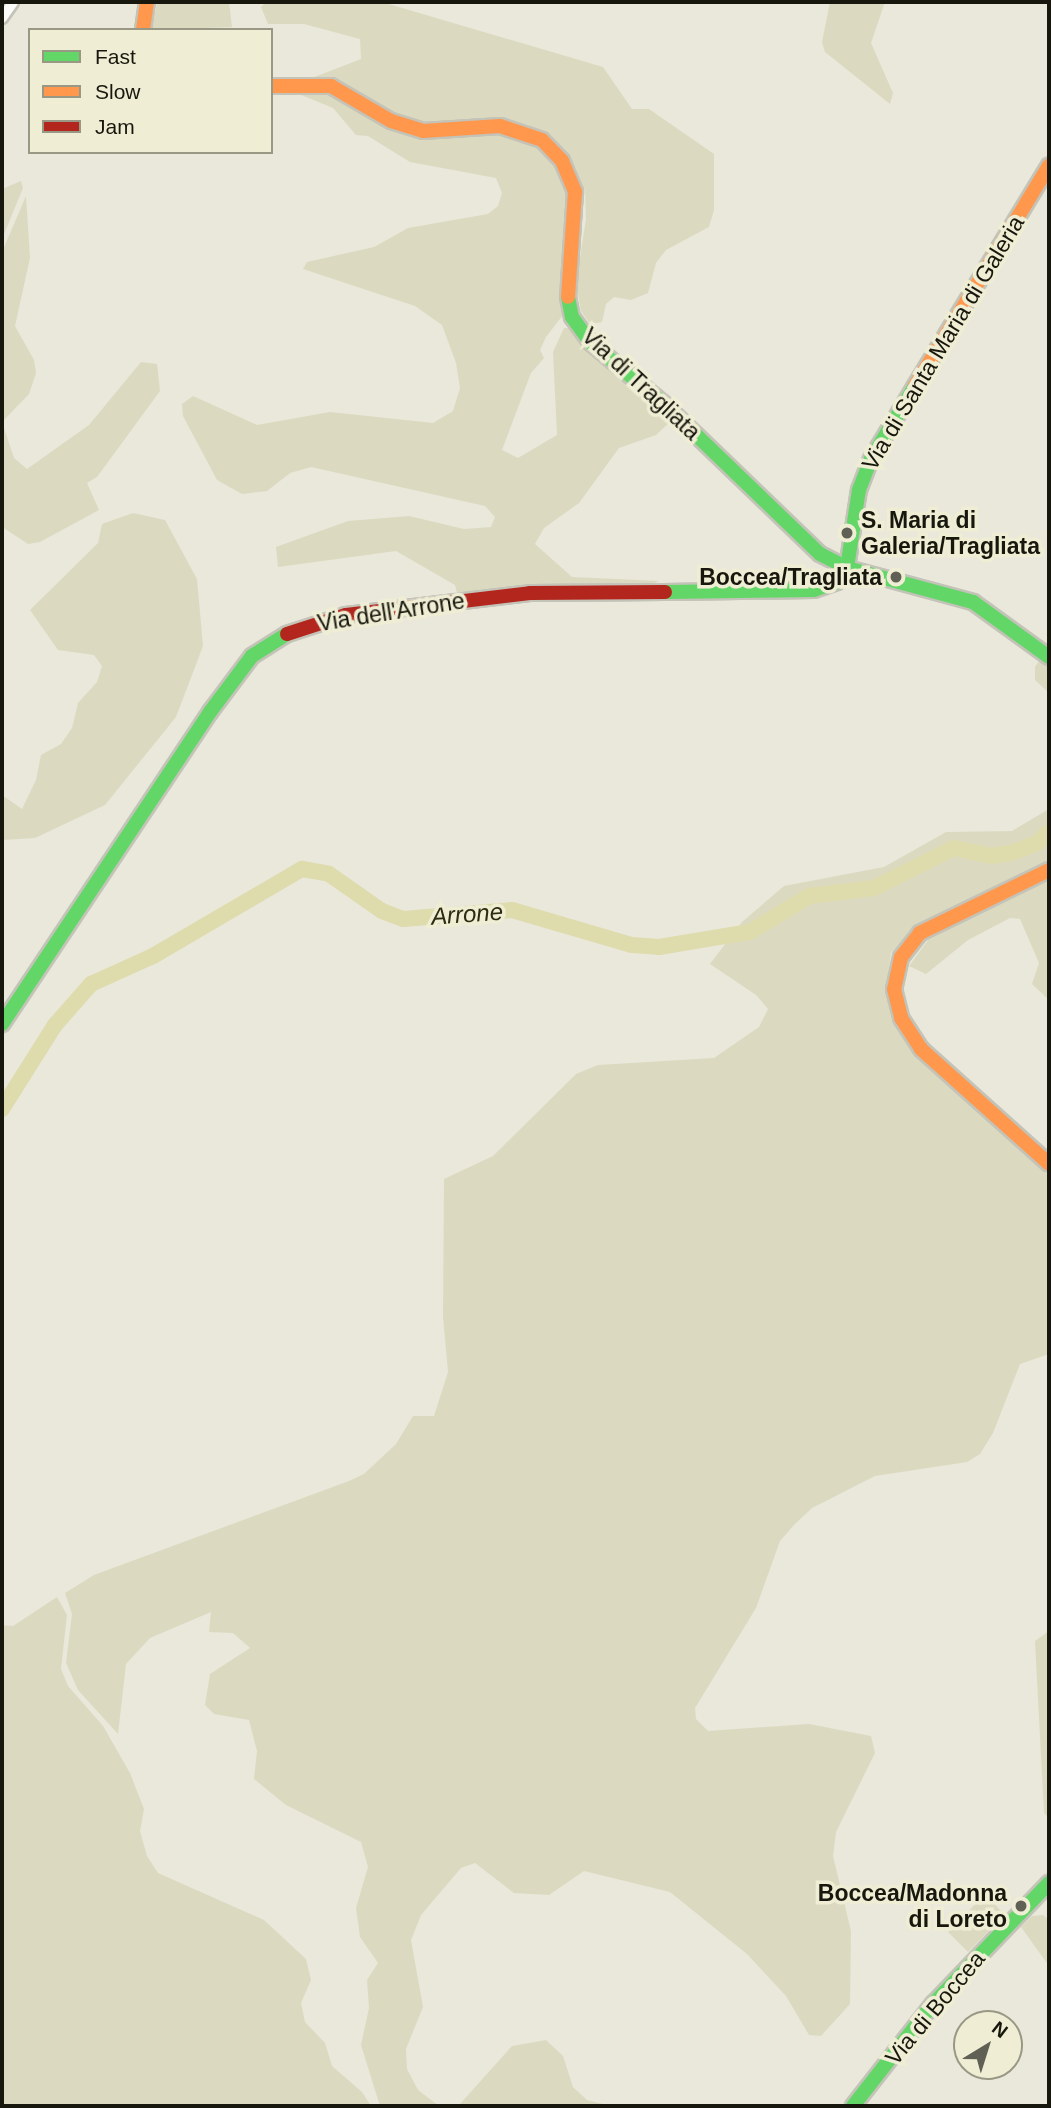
<!DOCTYPE html>
<html>
<head>
<meta charset="utf-8">
<style>
  body { margin:0 }
  #map { position:relative; width:1051px; height:2108px; overflow:hidden; background:#e9e8da; font-family:Helvetica,sans-serif }
  div>[style] { position:absolute }
  .green>* { inset:0; background:#dbdac0 }
  .river>* { height:16px; margin:-8px; padding:0 8px; transform-origin:8px; border-radius:8px; background:#dedbac }
  .roads { filter:drop-shadow(2px 0 #c4c3b8) drop-shadow(-2px 0 #c4c3b8) drop-shadow(0 2px #c4c3b8) drop-shadow(0 -2px #c4c3b8) }
  .street>* { height:10px; margin:-5px; padding:0 5px; transform-origin:5px; border-radius:5px; background:#fcfcf9 }
  .fast>* { height:14px; margin:-7px; padding:0 7px; transform-origin:7px; border-radius:7px; background:#63d668 }
  .slow>* { height:14px; margin:-7px; padding:0 7px; transform-origin:7px; border-radius:7px; background:#ff974d }
  .jam>* { height:14px; margin:-7px; padding:0 7px; transform-origin:7px; border-radius:7px; background:#b3261e }
  .dots>* { width:19px; height:19px; translate:-50% -50%; box-sizing:border-box; border:4px solid #efeed4; border-radius:50% }
  span { translate:-50% -50%; white-space:nowrap; text-align:center; line-height:1.15; -webkit-text-stroke:7px #efeed4; paint-order:stroke }
  .street-label { font-size:23px; color:#18170e }
  .poi-label { font-size:23px; color:#18170e; font-weight:700 }
  .left { translate:0 -50%; text-align:left }
  .right { translate:-100% -50%; text-align:right }
  .water-label { font-size:24px; color:#2e2c10; font-style:italic }
  .frame { position:absolute; inset:0; border:4px solid #18170e; pointer-events:none }
  .legend { position:absolute; left:28px; top:28px; width:245px; height:126px; box-sizing:border-box; background:#efeed4; border:2px solid #999885; margin:0; padding:9px 12px; list-style:none; font-size:21px; color:#18170e }
  .legend li { display:flex; align-items:center; gap:14px; height:35px }
  .legend b { width:35px; border:2px solid #999885 }
  .north { position:absolute; left:953px; top:2010px; width:70px; height:70px; box-sizing:border-box; background:#efeed4; border:2px solid #999885; border-radius:50%; rotate:38deg; font-size:19px; font-weight:700; line-height:28px; text-align:center; color:#18170e }
  .north::after { content:''; display:block; margin:auto; width:24px; height:32px; background:#616055; clip-path:polygon(50% 0,100% 100%,50% 72%,0 100%) }
</style>
</head>
<body>
<div id="map">
  <div class="green">
    <div style="clip-path:polygon(157px 2px,229px 2px,232px 27px,152px 30px)"></div>
    <div style="clip-path:polygon(266px 2px,382px 2px,603px 67px,632px 109px,649px 109px,714px 154px,714px 210px,709px 227px,666px 250px,656px 263px,648px 293px,631px 300px,614px 297px,606px 304px,602px 322px,590px 324px,581px 311px,576px 284px,586px 219px,585px 190px,575px 168px,548px 136px,525px 125px,502px 122px,434px 125px,402px 118px,349px 86px,312px 78px,361px 59px,360px 39px,304px 24px,268px 24px,261px 7px)"></div>
    <div style="clip-path:polygon(830px 2px,885px 2px,871px 43px,893px 93px,890px 104px,825px 52px,822px 42px)"></div>
    <div style="clip-path:polygon(294px 92px,333px 92px,384px 125px,510px 135px,538px 146px,554px 160px,571px 189px,569px 238px,559px 290px,563px 315px,546px 337px,540px 350px,544px 358px,531px 373px,502px 450px,518px 458px,557px 435px,553px 352px,564px 328px,570px 328px,670px 422px,656px 435px,619px 448px,579px 503px,544px 528px,535px 544px,572px 577px,659px 581px,643px 588px,458px 597px,455px 585px,396px 551px,278px 567px,276px 547px,348px 521px,409px 516px,464px 529px,491px 527px,495px 517px,485px 506px,311px 467px,290px 473px,267px 491px,242px 494px,217px 480px,183px 416px,182px 404px,193px 396px,257px 425px,330px 412px,433px 423px,453px 411px,460px 388px,456px 363px,442px 325px,415px 306px,303px 269px,307px 262px,374px 247px,408px 228px,488px 214px,498px 206px,502px 193px,496px 178px,410px 162px,368px 136px,356px 135px,333px 108px)"></div>
    <div style="clip-path:polygon(21px 181px,23px 188px,2px 239px,2px 189px)"></div>
    <div style="clip-path:polygon(26px 196px,30px 258px,15px 326px,34px 360px,36px 373px,29px 394px,2px 422px,14px 458px,27px 469px,89px 425px,141px 362px,157px 364px,160px 391px,97px 477px,87px 483px,99px 510px,40px 542px,28px 544px,2px 527px,2px 252px)"></div>
    <div style="clip-path:polygon(133px 513px,165px 520px,197px 579px,203px 646px,176px 717px,105px 805px,35px 838px,2px 840px,2px 795px,22px 809px,36px 780px,41px 755px,61px 744px,72px 728px,78px 703px,97px 682px,102px 666px,94px 655px,58px 650px,30px 610px,98px 543px,102px 524px)"></div>
    <div style="clip-path:polygon(1042px 656px,1049px 662px,1049px 693px,1035px 680px,1035px 667px)"></div>
    <div style="clip-path:polygon(1049px 809px,1049px 866px,920px 924px,891px 953px,886px 991px,889px 1007px,909px 1042px,940px 1078px,1049px 1176px,1049px 1354px,1020px 1364px,993px 1433px,980px 1454px,967px 1462px,875px 1476px,812px 1508px,794px 1525px,780px 1541px,756px 1608px,695px 1708px,696px 1719px,708px 1731px,809px 1724px,871px 1736px,875px 1753px,836px 1832px,833px 1856px,851px 1931px,850px 2004px,821px 2036px,809px 2035px,786px 1996px,747px 1954px,670px 1892px,584px 1871px,549px 1895px,514px 1893px,475px 1863px,461px 1868px,421px 1915px,411px 1940px,423px 2007px,406px 2049px,407px 2069px,418px 2090px,439px 2106px,380px 2106px,361px 2045px,369px 2008px,367px 1980px,378px 1963px,360px 1937px,356px 1908px,368px 1867px,361px 1842px,286px 1805px,254px 1779px,257px 1751px,249px 1720px,214px 1714px,205px 1705px,210px 1674px,250px 1648px,233px 1633px,209px 1632px,211px 1612px,150px 1638px,126px 1664px,118px 1734px,78px 1690px,66px 1663px,72px 1614px,65px 1593px,94px 1575px,349px 1481px,364px 1474px,396px 1444px,413px 1416px,434px 1416px,448px 1372px,443px 1317px,444px 1179px,493px 1156px,576px 1074px,598px 1065px,714px 1058px,759px 1027px,768px 1009px,756px 995px,710px 964px,742px 922px,784px 886px,884px 867px,946px 832px,1012px 831px)"></div>
    <div style="clip-path:polygon(1049px 878px,1049px 1000px,1032px 984px,1039px 963px,1020px 919px,1010px 918px,968px 940px,926px 974px,909px 966px,928px 940px)"></div>
    <div style="clip-path:polygon(57px 1597px,67px 1615px,61px 1669px,68px 1686px,103px 1726px,130px 1773px,144px 1809px,140px 1831px,147px 1856px,158px 1873px,264px 1920px,306px 1959px,311px 1980px,301px 2003px,305px 2022px,325px 2043px,332px 2066px,362px 2092px,371px 2106px,2px 2106px,2px 1625px,13px 1626px)"></div>
    <div style="clip-path:polygon(1049px 1631px,1049px 1818px,1044px 1813px,1035px 1641px)"></div>
    <div style="clip-path:polygon(985px 1894px,1005px 1915px,968px 1952px,948px 1932px)"></div>
    <div style="clip-path:polygon(1043px 1915px,1049px 1920px,1049px 1966px,1021px 1927px,1032px 1916px)"></div>
    <div style="clip-path:polygon(546px 2040px,563px 2056px,573px 2087px,587px 2100px,611px 2106px,442px 2106px,460px 2104px,512px 2046px)"></div>
  </div>
  <div class="river">
    <div style="left:2px;top:1109px;width:99px;rotate:-57.8deg"></div>
    <div style="left:55px;top:1025px;width:55px;rotate:-48.7deg"></div>
    <div style="left:91px;top:984px;width:68px;rotate:-24.3deg"></div>
    <div style="left:153px;top:956px;width:173px;rotate:-30.3deg"></div>
    <div style="left:302px;top:869px;width:27px;rotate:10deg"></div>
    <div style="left:329px;top:874px;width:65px;rotate:34.9deg"></div>
    <div style="left:382px;top:911px;width:22px;rotate:21deg"></div>
    <div style="left:403px;top:919px;width:109px;rotate:-4.7deg"></div>
    <div style="left:512px;top:910px;width:125px;rotate:16.3deg"></div>
    <div style="left:632px;top:945px;width:27px;rotate:4deg"></div>
    <div style="left:659px;top:947px;width:92px;rotate:-9.4deg"></div>
    <div style="left:750px;top:932px;width:69px;rotate:-31.4deg"></div>
    <div style="left:809px;top:896px;width:65px;rotate:-7deg"></div>
    <div style="left:874px;top:888px;width:89px;rotate:-26.6deg"></div>
    <div style="left:954px;top:848px;width:39px;rotate:12deg"></div>
    <div style="left:992px;top:856px;width:22px;rotate:-10deg"></div>
    <div style="left:1014px;top:852px;width:25px;rotate:-21deg"></div>
    <div style="left:1037px;top:843px;width:16px;rotate:-43deg"></div>
  </div>
  <div class="roads">
    <div class="street">
      <div style="left:2px;top:18px;width:19px;rotate:-55deg"></div>
    </div>
    <div class="fast">
      <div style="left:568px;top:297px;width:20px;rotate:79deg"></div>
      <div style="left:572px;top:317px;width:32px;rotate:54deg"></div>
      <div style="left:591px;top:343px;width:95px;rotate:39.9deg"></div>
      <div style="left:664px;top:404px;width:216px;rotate:43.9deg"></div>
      <div style="left:820px;top:554px;width:30px;rotate:27deg"></div>
      <div style="left:847px;top:568px;width:131px;rotate:15.1deg"></div>
      <div style="left:973px;top:602px;width:94px;rotate:35.9deg"></div>
      <div style="left:665px;top:592px;width:149px;rotate:-0.8deg"></div>
      <div style="left:814px;top:590px;width:24px;rotate:-19deg"></div>
      <div style="left:837px;top:582px;width:17px;rotate:-54deg"></div>
      <div style="left:847px;top:568px;width:79px;rotate:-81.3deg"></div>
      <div style="left:859px;top:490px;width:33px;rotate:-69deg"></div>
      <div style="left:871px;top:459px;width:85px;rotate:-58.9deg"></div>
      <div style="left:2px;top:1024px;width:375px;rotate:-56.3deg"></div>
      <div style="left:210px;top:712px;width:70px;rotate:-53.1deg"></div>
      <div style="left:252px;top:656px;width:41px;rotate:-32.2deg"></div>
      <div style="left:853px;top:2106px;width:130px;rotate:-51.9deg"></div>
      <div style="left:933px;top:2004px;width:168px;rotate:-46.2deg"></div>
    </div>
    <div class="slow">
      <div style="left:143px;top:30px;width:28px;rotate:-82deg"></div>
      <div style="left:271px;top:86px;width:60px"></div>
      <div style="left:331px;top:86px;width:69px;rotate:30.3deg"></div>
      <div style="left:391px;top:121px;width:34px;rotate:17deg"></div>
      <div style="left:423px;top:131px;width:77px;rotate:-3.7deg"></div>
      <div style="left:500px;top:126px;width:44px;rotate:18.4deg"></div>
      <div style="left:542px;top:140px;width:29px;rotate:46deg"></div>
      <div style="left:562px;top:161px;width:34px;rotate:67deg"></div>
      <div style="left:575px;top:192px;width:105px;rotate:93.8deg"></div>
      <div style="left:915px;top:386px;width:258px;rotate:-58.7deg"></div>
      <div style="left:1049px;top:870px;width:144px;rotate:154deg"></div>
      <div style="left:920px;top:933px;width:31px;rotate:128deg"></div>
      <div style="left:901px;top:957px;width:33px;rotate:102deg"></div>
      <div style="left:894px;top:989px;width:30px;rotate:76deg"></div>
      <div style="left:901px;top:1018px;width:37px;rotate:57deg"></div>
      <div style="left:921px;top:1049px;width:172px;rotate:41.9deg"></div>
    </div>
    <div class="jam">
      <div style="left:287px;top:634px;width:62px;rotate:-17.9deg"></div>
      <div style="left:346px;top:615px;width:185px;rotate:-6.8deg"></div>
      <div style="left:530px;top:593px;width:135px;rotate:-0.4deg"></div>
    </div>
  </div>
  <div class="dots">
    <div style="left:847px;top:533px;background:#616055"></div>
    <div style="left:896px;top:577px;background:#616055"></div>
    <div style="left:1021px;top:1906px;background:#616055"></div>
  </div>
  <div class="street-label">
    <span style="left:943px;top:343px;rotate:-59deg">Via di Santa Maria di Galeria</span>
    <span style="left:641px;top:384px;rotate:43deg">Via di Tragliata</span>
    <span style="left:391px;top:612px;rotate:-9deg">Via dell'Arrone</span>
    <span style="left:935px;top:2008px;rotate:-50deg">Via di Boccea</span>
  </div>
  <div class="poi-label">
    <span class="left" style="left:861px;top:533px">S. Maria di<br>Galeria/Tragliata</span>
    <span class="right" style="left:882px;top:577px">Boccea/Tragliata</span>
    <span class="right" style="left:1007px;top:1906px">Boccea/Madonna<br>di Loreto</span>
  </div>
  <div class="water-label">
    <span style="left:467px;top:914px;rotate:-4deg">Arrone</span>
  </div>
  <div class="frame"></div>
  <ul class="legend">
  <li><b style="height:9px;background:#63d668"></b>Fast</li>
  <li><b style="height:9px;background:#ff974d"></b>Slow</li>
  <li><b style="height:9px;background:#b3261e"></b>Jam</li>
  </ul>
  <div class="north">N</div>
</div>
</body>
</html>
